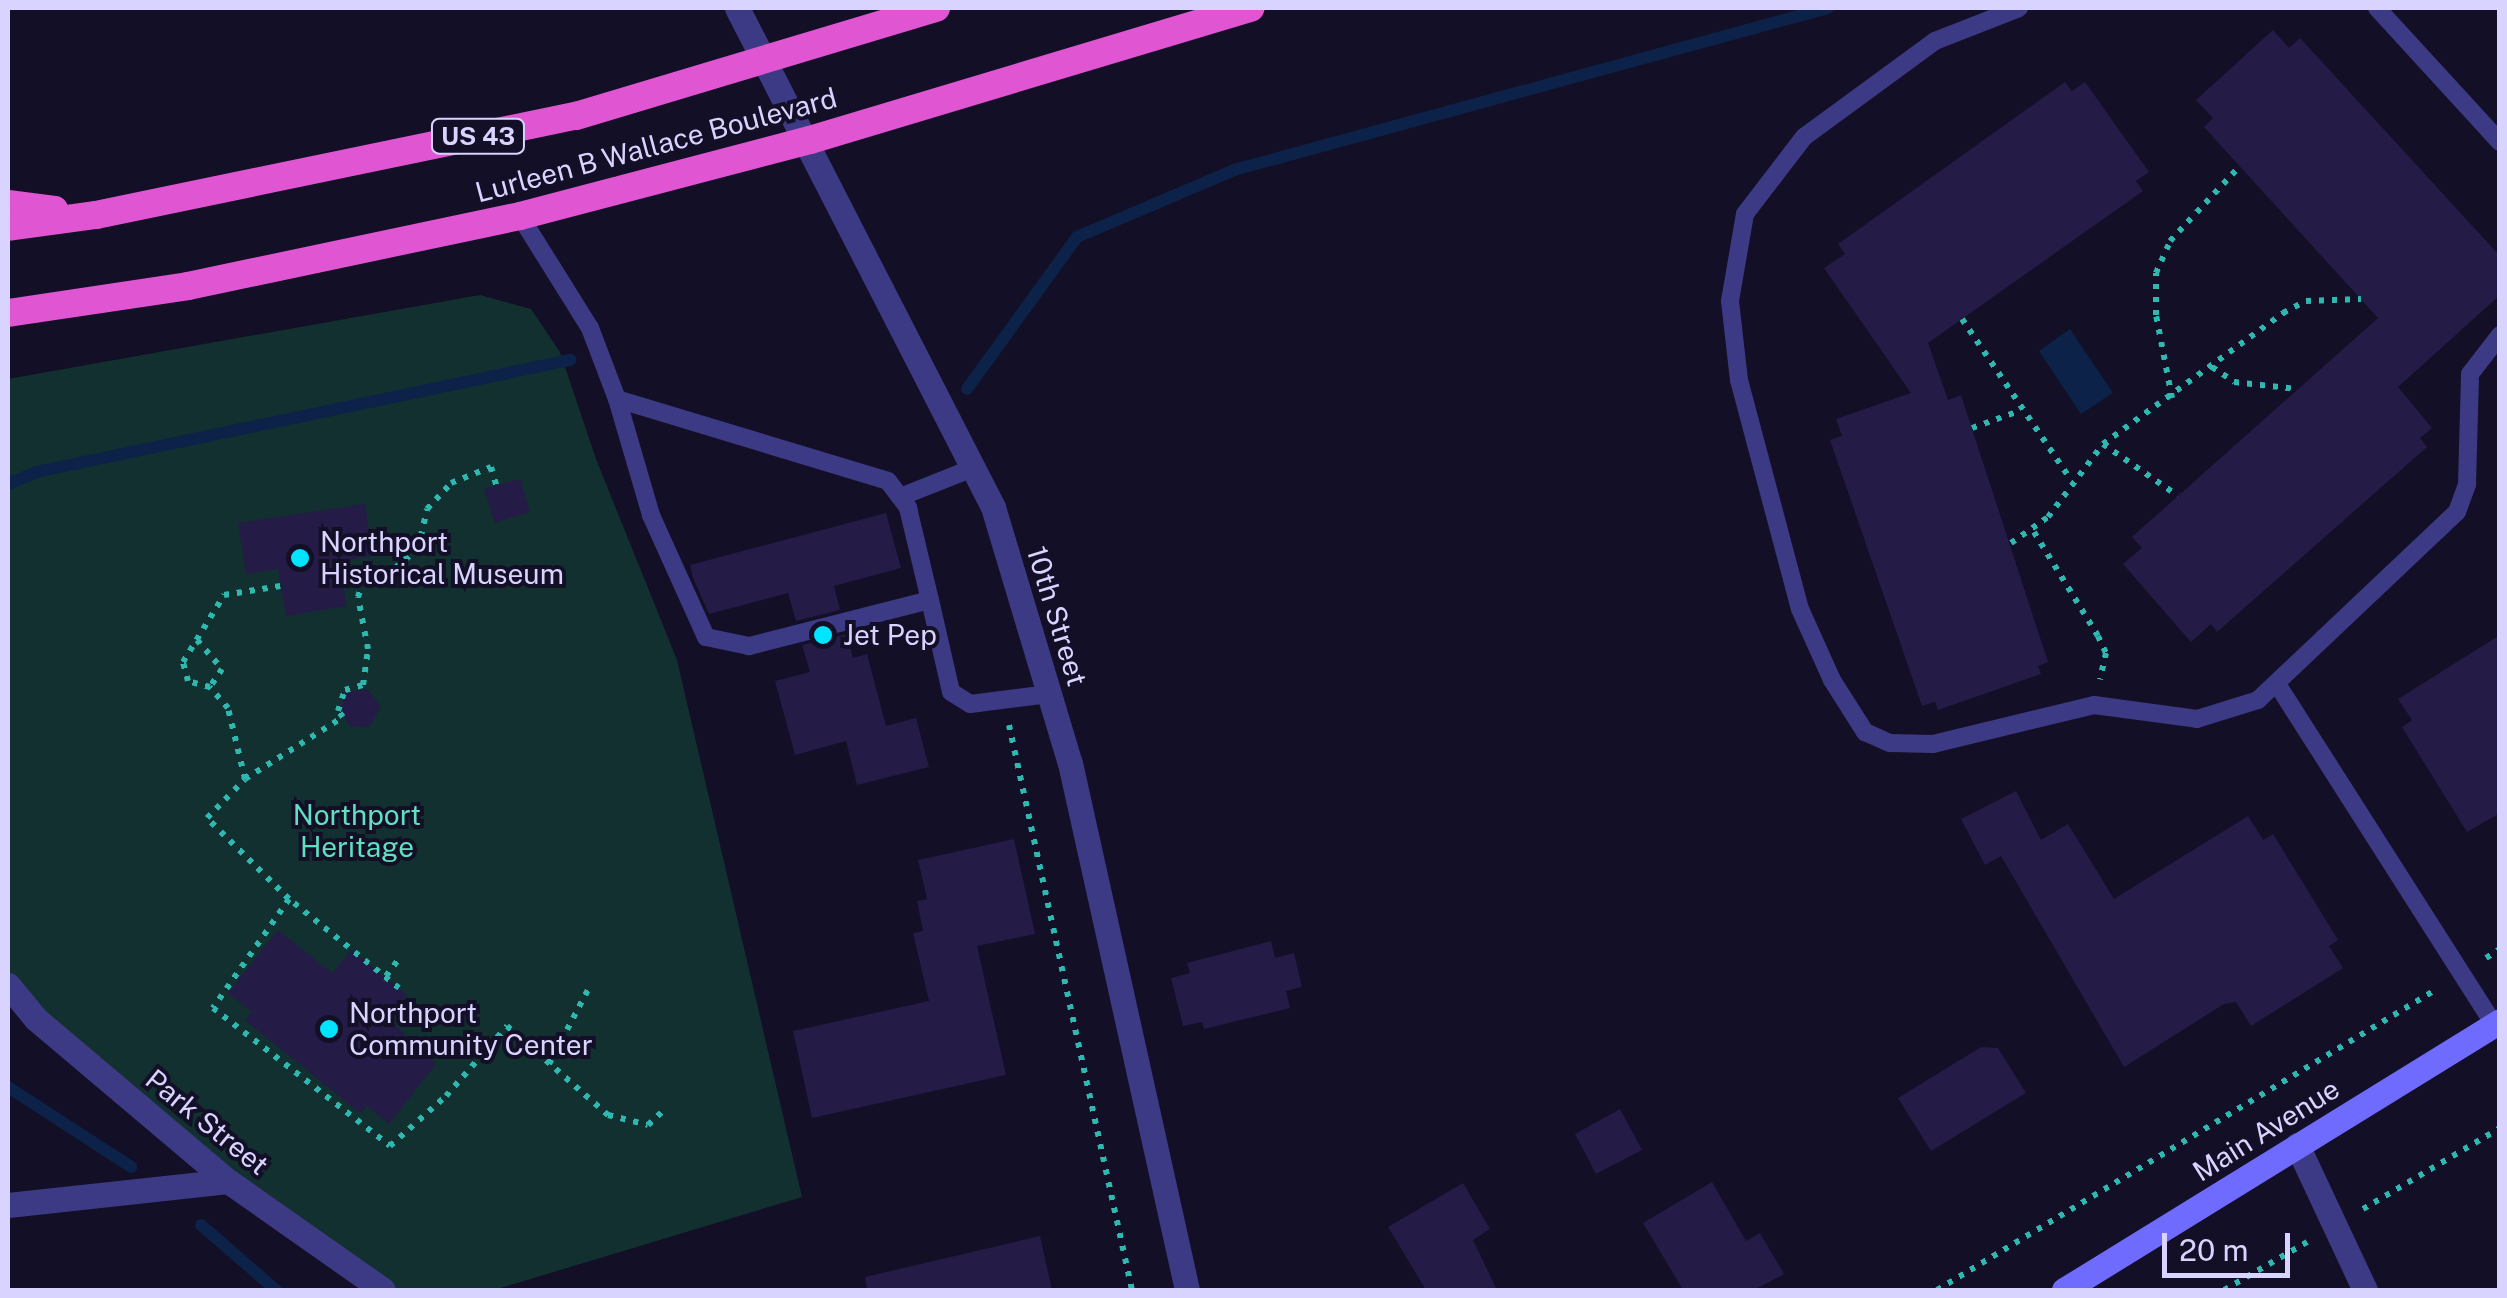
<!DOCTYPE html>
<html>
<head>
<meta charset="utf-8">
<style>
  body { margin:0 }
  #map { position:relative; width:2507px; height:1298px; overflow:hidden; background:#130f26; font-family:"Public Sans",sans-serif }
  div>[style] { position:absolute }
  .green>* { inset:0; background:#12302f }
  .water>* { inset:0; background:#0c2248 }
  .stream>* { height:12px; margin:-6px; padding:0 6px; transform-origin:6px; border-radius:6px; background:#0c2248 }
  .building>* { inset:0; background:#241b47 }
  .path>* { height:6px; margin-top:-3px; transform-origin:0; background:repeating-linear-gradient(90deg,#2fb8b0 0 5px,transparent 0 13px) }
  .service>* { height:18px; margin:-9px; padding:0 9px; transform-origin:9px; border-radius:9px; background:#3d3a85 }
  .minor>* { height:25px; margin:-12.5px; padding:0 12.5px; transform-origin:12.5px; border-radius:12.5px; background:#3d3a85 }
  .secondary>* { height:25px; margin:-12.5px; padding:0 12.5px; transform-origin:12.5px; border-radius:12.5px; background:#6f6bff }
  .trunk>* { height:28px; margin:-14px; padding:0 14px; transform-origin:14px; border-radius:14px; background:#e055d1 }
  .dots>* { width:28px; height:28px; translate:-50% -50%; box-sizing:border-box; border:5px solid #130f26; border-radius:50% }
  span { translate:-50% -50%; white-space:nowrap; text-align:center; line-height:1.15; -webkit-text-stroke:8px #130f26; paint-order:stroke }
  .shield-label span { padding:2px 8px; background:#130f26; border:2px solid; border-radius:8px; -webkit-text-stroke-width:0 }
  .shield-label { font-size:25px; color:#d9d4ff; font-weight:700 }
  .street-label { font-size:28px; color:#d9d4ff }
  .poi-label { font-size:28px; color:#d9d4ff }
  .left { translate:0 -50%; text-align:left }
  .park-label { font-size:28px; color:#5fe0c0 }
  .frame { position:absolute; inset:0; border:10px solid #d9d4ff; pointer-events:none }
  .scale { position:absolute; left:2162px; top:1233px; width:128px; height:45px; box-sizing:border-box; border:5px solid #d9d4ff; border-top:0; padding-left:12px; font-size:30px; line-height:35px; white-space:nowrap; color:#d9d4ff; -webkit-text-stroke:8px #130f26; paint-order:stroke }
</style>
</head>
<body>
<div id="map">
  <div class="green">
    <div style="clip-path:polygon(480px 295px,531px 309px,560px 352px,596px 459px,677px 660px,802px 1197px,494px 1290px,383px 1290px,228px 1181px,8px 985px,8px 379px)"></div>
  </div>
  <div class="water">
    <div style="clip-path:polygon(2070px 329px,2113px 393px,2081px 414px,2039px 351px)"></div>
  </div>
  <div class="stream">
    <div style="left:967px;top:389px;width:188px;rotate:-54.1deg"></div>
    <div style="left:1077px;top:237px;width:171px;rotate:-23.1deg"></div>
    <div style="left:1234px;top:170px;width:616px;rotate:-15.26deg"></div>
    <div style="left:8px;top:484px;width:30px;rotate:-23deg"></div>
    <div style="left:36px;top:472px;width:546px;rotate:-11.85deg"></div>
    <div style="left:8px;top:1087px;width:147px;rotate:33deg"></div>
    <div style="left:201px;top:1225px;width:99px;rotate:40.9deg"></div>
  </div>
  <div class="building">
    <div style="clip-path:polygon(2273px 30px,2289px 48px,2300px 38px,2500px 256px,2500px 295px,2398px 387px,2432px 428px,2420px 438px,2427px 447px,2217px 632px,2211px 624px,2191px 642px,2123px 564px,2142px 548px,2132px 537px,2378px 318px,2204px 127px,2213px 118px,2196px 100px)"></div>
    <div style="clip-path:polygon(2065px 82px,2072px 91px,2085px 82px,2149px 172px,2136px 181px,2143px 191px,1928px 343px,1948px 400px,1961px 395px,2048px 662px,2038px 666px,2041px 674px,1938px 710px,1935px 702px,1922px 706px,1830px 440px,1842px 436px,1836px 419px,1911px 393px,1824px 268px,1845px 254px,1838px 244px)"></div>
    <div style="clip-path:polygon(520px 479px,530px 512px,495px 523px,484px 489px)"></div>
    <div style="clip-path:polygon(365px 504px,373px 556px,340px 561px,346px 606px,286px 616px,278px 569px,246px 574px,238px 523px)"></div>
    <div style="clip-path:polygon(886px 513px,901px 568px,834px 586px,840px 610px,796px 621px,788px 593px,709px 614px,693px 578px,690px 565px)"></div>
    <div style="clip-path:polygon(847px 634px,853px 658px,867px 654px,886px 726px,916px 718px,929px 767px,857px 785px,846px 741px,795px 755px,775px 681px,810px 672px,802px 645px)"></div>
    <div style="clip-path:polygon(2500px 635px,2500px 813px,2467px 832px,2402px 727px,2412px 720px,2398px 699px)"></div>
    <div style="clip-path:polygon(368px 689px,381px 707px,369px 727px,350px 726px,340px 710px,347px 692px)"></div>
    <div style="clip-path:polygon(2016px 791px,2041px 840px,2068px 824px,2114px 899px,2248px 816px,2263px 840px,2273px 834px,2338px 940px,2329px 946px,2343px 968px,2251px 1026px,2236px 1002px,2224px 1004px,2124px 1067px,2001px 856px,1985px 865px,1961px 819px)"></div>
    <div style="clip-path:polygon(1014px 839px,1035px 934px,977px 946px,1006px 1075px,812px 1118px,793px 1031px,929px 1001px,913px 933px,923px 931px,917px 901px,927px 899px,918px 860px)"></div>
    <div style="clip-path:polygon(278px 930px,332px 973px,351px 950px,407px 995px,388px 1018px,436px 1064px,389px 1124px,367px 1106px,360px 1113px,245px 1020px,252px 1012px,228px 993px)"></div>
    <div style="clip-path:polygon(1271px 941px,1275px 958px,1294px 953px,1302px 987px,1286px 991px,1290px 1008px,1204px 1029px,1202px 1022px,1183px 1026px,1171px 978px,1190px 973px,1187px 963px)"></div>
    <div style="clip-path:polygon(1981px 1047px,1998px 1048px,2026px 1093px,1931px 1151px,1898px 1098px)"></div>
    <div style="clip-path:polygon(1620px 1109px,1642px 1150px,1596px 1174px,1575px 1134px)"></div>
    <div style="clip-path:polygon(1712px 1182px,1746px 1241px,1760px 1233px,1784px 1274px,1754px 1290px,1683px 1290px,1643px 1223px)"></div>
    <div style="clip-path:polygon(1463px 1183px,1490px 1229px,1473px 1240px,1497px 1290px,1426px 1290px,1388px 1227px)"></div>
    <div style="clip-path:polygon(1040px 1236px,1052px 1290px,867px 1290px,865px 1277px)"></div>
  </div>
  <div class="path">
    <div style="left:1962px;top:319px;width:194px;rotate:55.9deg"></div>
    <div style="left:2212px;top:367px;width:27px;rotate:34deg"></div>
    <div style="left:2234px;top:382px;width:63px;rotate:6.3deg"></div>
    <div style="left:2172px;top:398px;width:85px;rotate:-100.9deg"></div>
    <div style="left:2156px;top:315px;width:42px;rotate:-90deg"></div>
    <div style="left:2156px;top:273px;width:35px;rotate:-66deg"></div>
    <div style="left:2170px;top:241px;width:101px;rotate:-47deg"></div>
    <div style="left:1972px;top:428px;width:50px;rotate:-19.9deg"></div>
    <div style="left:2103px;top:444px;width:91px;rotate:34.7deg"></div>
    <div style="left:2034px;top:532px;width:122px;rotate:58.4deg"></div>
    <div style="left:2098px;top:636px;width:19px;rotate:65deg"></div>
    <div style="left:2106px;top:653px;width:27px;rotate:103deg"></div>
    <div style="left:2011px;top:543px;width:45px;rotate:-35.1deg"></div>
    <div style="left:2048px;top:517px;width:91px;rotate:-53deg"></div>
    <div style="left:2103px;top:444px;width:223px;rotate:-36deg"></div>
    <div style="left:2283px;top:313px;width:26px;rotate:-28deg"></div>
    <div style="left:2306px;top:301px;width:55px;rotate:-2.1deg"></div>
    <div style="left:197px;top:640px;width:38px;rotate:49deg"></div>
    <div style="left:222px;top:669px;width:22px;rotate:124deg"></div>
    <div style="left:1009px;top:725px;width:578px;rotate:77.72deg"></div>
    <div style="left:245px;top:779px;width:73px;rotate:-103.5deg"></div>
    <div style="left:228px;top:708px;width:28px;rotate:-131deg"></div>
    <div style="left:210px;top:687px;width:23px;rotate:-165deg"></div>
    <div style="left:188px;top:681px;width:20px;rotate:-105deg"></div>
    <div style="left:183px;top:662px;width:79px;rotate:-58.5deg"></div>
    <div style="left:224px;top:595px;width:57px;rotate:-9.1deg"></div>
    <div style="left:289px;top:899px;width:115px;rotate:-135.4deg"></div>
    <div style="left:207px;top:818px;width:54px;rotate:-45.7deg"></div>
    <div style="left:245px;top:779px;width:116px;rotate:-32.3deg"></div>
    <div style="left:343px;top:717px;width:8px;rotate:-130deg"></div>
    <div style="left:338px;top:711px;width:22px;rotate:-72deg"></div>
    <div style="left:345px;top:690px;width:19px;rotate:-16deg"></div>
    <div style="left:363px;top:685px;width:36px;rotate:-82deg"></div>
    <div style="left:368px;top:649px;width:53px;rotate:-100.9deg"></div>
    <div style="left:358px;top:597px;width:27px;rotate:-73deg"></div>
    <div style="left:366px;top:571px;width:29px;rotate:-6deg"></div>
    <div style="left:395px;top:568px;width:30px;rotate:-40deg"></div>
    <div style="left:418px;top:549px;width:41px;rotate:-77.3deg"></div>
    <div style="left:427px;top:509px;width:35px;rotate:-47deg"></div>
    <div style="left:451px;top:483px;width:43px;rotate:-21.8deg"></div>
    <div style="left:491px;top:467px;width:19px;rotate:74deg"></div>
    <div style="left:2486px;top:958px;width:17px;rotate:-33deg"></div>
    <div style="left:386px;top:976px;width:20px;rotate:-53deg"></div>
    <div style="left:399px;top:988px;width:141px;rotate:-141deg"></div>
    <div style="left:289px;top:899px;width:133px;rotate:124.9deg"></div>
    <div style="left:213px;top:1008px;width:224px;rotate:37.9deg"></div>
    <div style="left:390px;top:1146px;width:75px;rotate:-41.8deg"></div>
    <div style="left:446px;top:1096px;width:93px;rotate:-48.9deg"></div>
    <div style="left:507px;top:1026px;width:135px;rotate:41.4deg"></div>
    <div style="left:608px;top:1115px;width:41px;rotate:14deg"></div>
    <div style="left:648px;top:1125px;width:23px;rotate:-43deg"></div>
    <div style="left:549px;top:1064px;width:90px;rotate:-62.3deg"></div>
    <div style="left:2363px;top:1209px;width:159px;rotate:-30.6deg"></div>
    <div style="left:1937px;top:1290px;width:584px;rotate:-31.05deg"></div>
    <div style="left:2224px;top:1290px;width:98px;rotate:-30deg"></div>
  </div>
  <div class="service">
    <div style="left:2019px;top:8px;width:90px;rotate:158.6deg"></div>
    <div style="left:1935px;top:41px;width:162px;rotate:143.8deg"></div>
    <div style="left:1804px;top:137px;width:97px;rotate:127.5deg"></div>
    <div style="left:1745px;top:214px;width:88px;rotate:99.8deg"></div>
    <div style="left:1730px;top:301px;width:80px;rotate:83.5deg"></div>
    <div style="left:1739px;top:380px;width:237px;rotate:75.1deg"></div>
    <div style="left:1800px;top:609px;width:78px;rotate:65.7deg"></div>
    <div style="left:1832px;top:680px;width:62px;rotate:57.6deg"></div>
    <div style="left:1865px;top:732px;width:27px;rotate:24deg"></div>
    <div style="left:1890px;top:743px;width:43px;rotate:1.3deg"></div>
    <div style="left:1933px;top:744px;width:166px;rotate:-13.6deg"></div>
    <div style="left:2094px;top:705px;width:104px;rotate:7.7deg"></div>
    <div style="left:2197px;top:719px;width:64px;rotate:-17.3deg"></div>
    <div style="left:2258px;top:700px;width:274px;rotate:-43.4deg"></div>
    <div style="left:2457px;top:512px;width:30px;rotate:-70deg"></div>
    <div style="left:2467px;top:484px;width:110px;rotate:-88.4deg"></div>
    <div style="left:2470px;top:374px;width:49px;rotate:-52.4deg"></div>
    <div style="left:2377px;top:8px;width:182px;rotate:47.5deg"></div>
    <div style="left:520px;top:216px;width:132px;rotate:58deg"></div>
    <div style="left:590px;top:328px;width:76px;rotate:69.2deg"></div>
    <div style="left:900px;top:497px;width:79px;rotate:-21.7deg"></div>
    <div style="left:930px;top:600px;width:187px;rotate:165.7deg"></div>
    <div style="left:749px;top:646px;width:44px;rotate:-168.2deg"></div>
    <div style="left:706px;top:637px;width:134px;rotate:-114.3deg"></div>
    <div style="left:651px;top:515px;width:121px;rotate:-106.3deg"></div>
    <div style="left:617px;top:399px;width:283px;rotate:16.8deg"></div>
    <div style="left:888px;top:481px;width:34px;rotate:53deg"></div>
    <div style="left:908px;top:508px;width:95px;rotate:76.6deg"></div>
    <div style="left:930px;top:600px;width:94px;rotate:77.1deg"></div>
    <div style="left:951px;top:692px;width:22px;rotate:32deg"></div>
    <div style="left:970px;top:704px;width:80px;rotate:-7.2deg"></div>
    <div style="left:2279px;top:687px;width:400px;rotate:57.5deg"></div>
  </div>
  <div class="minor">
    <div style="left:737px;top:8px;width:561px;rotate:62.84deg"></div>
    <div style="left:993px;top:507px;width:267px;rotate:73.3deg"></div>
    <div style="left:1070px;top:763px;width:540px;rotate:77.48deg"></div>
    <div style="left:8px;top:985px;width:44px;rotate:50.5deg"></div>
    <div style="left:36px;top:1019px;width:251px;rotate:40.2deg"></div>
    <div style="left:228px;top:1181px;width:189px;rotate:35.1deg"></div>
    <div style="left:2297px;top:1145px;width:160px;rotate:64.9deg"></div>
    <div style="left:8px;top:1205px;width:221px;rotate:-6.2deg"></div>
  </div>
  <div class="secondary">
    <div style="left:2064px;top:1290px;width:512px;rotate:-31.67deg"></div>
  </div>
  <div class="trunk">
    <div style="left:8px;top:204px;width:47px;rotate:7.3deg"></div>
    <div style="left:8px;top:227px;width:89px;rotate:-7.8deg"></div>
    <div style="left:96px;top:215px;width:490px;rotate:-11.7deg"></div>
    <div style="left:576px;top:116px;width:376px;rotate:-16.7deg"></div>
    <div style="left:8px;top:313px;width:182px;rotate:-8.5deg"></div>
    <div style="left:188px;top:286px;width:339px;rotate:-11.9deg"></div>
    <div style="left:520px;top:216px;width:300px;rotate:-14.7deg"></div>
    <div style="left:810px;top:140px;width:460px;rotate:-16.7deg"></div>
  </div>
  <div class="dots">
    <div style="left:300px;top:558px;background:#00e5ff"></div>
    <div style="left:823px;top:635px;background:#00e5ff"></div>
    <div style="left:329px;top:1029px;background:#00e5ff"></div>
  </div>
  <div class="shield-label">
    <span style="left:478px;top:136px">US 43</span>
  </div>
  <div class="street-label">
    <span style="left:656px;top:145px;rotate:-15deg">Lurleen B Wallace Boulevard</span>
    <span style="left:1057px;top:616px;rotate:73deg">10th Street</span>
    <span style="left:207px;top:1122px;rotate:39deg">Park Street</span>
    <span style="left:2266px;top:1130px;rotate:-32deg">Main Avenue</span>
  </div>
  <div class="poi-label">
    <span class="left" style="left:320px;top:558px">Northport<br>Historical Museum</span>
    <span class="left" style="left:843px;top:635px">Jet Pep</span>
    <span class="left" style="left:349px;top:1029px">Northport<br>Community Center</span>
  </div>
  <div class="park-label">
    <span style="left:357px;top:831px">Northport<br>Heritage</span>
  </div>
  <div class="frame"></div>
  <div class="scale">20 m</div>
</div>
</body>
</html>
